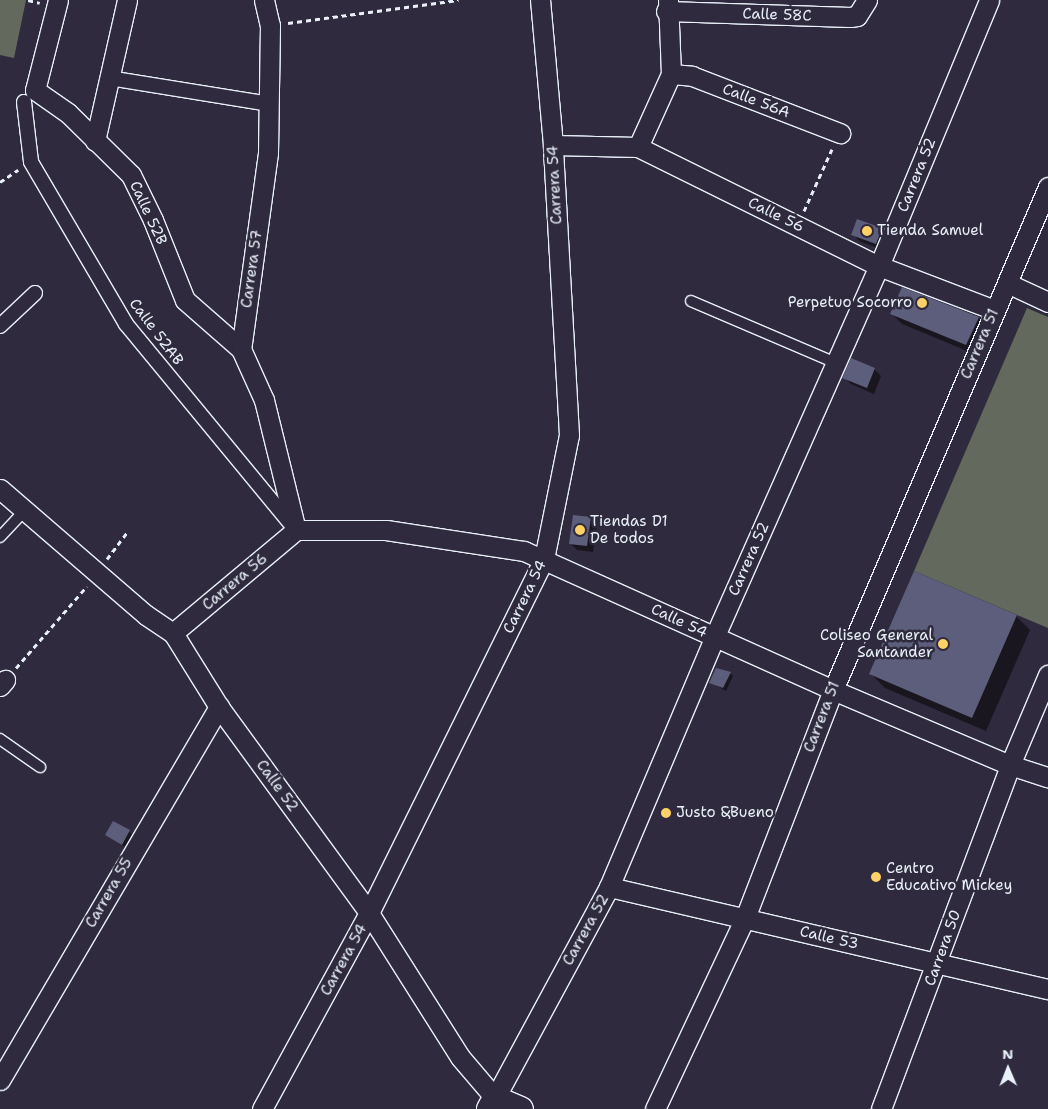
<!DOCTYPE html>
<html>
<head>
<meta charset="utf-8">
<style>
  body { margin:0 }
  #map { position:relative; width:1048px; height:1109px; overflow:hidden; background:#2f2a3d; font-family:"Shantell Sans",sans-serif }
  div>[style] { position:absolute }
  .green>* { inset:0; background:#636a5d }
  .shadow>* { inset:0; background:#0007 }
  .building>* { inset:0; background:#5d5e7b }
  .path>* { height:3px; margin-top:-1.5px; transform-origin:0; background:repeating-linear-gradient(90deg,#e8f1f8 0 5px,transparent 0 9px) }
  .roads { filter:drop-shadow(1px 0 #e8f1f8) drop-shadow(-1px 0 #e8f1f8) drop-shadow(0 1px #e8f1f8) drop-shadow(0 -1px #e8f1f8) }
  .service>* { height:10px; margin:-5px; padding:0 5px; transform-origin:5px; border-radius:5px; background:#2f2a3d }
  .pedestrian>* { height:14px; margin:-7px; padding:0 7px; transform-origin:7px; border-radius:7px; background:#2f2a3d }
  .minor>* { height:19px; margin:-9.5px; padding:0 9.5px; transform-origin:9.5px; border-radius:9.5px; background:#2f2a3d }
  .tertiary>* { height:24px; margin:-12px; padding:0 12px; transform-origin:12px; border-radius:12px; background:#2f2a3d }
  .dots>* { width:14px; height:14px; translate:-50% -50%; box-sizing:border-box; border:2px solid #2f2a3d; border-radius:50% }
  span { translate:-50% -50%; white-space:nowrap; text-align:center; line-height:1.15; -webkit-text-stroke:5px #2f2a3d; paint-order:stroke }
  .street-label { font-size:15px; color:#e8f1f8 }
  .poi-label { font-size:15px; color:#e8f1f8 }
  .left { translate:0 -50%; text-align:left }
  .right { translate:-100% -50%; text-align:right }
  .north { position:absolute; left:983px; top:1044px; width:50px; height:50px; -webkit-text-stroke:4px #2f2a3d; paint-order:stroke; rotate:359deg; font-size:14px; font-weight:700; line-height:20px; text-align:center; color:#e8f1f8 }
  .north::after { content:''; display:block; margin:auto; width:18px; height:22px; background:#e8f1f8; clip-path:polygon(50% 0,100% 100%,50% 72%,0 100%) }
</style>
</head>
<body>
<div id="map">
  <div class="green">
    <div style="clip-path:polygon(0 0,26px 0,14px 58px,0 55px)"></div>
    <div style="clip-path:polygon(1027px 308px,1048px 317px,1048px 628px,914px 571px)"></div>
  </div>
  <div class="shadow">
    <div style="clip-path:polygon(881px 229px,888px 236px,883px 250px,859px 241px,853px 234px)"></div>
    <div style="clip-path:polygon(903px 288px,979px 318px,989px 329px,977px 355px,902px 324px,892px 314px)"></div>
    <div style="clip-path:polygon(874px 369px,881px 376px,874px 394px,851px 384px,844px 377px)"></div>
    <div style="clip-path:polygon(591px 518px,597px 525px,593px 552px,577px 550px,570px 543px)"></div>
    <div style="clip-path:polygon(1016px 616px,1030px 630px,986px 731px,885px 688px,871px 674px)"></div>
    <div style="clip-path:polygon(730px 673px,733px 676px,726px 691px,710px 682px)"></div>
    <div style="clip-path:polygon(114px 823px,132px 834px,125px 847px,107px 835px)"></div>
  </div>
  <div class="building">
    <div style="clip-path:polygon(857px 219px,882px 228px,876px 244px,851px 235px)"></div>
    <div style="clip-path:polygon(902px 287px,979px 317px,966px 345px,890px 314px)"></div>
    <div style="clip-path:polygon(851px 358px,875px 368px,867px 388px,842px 378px)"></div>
    <div style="clip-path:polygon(573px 515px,591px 517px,587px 546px,569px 544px)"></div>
    <div style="clip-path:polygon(914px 571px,1017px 615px,972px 718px,869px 674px)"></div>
    <div style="clip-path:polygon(716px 668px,731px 672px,723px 688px,709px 683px)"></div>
    <div style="clip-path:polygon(113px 821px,130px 830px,122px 845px,105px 835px)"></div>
  </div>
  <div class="path">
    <div style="left:28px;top:0;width:12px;rotate:14deg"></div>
    <div style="left:288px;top:23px;width:172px;rotate:-7.7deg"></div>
    <div style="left:0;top:182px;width:22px;rotate:-34deg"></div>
    <div style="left:804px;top:211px;width:68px;rotate:-65.7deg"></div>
    <div style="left:107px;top:559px;width:34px;rotate:-53deg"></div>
    <div style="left:16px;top:668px;width:108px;rotate:-49.1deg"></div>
  </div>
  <div class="roads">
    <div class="service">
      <div style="left:691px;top:301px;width:158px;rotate:23.2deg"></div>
      <div style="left:0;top:537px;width:35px;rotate:-47deg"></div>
      <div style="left:0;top:739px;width:49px;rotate:35deg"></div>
    </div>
    <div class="pedestrian">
      <div style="left:109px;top:78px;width:162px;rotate:9.2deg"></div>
      <div style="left:24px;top:102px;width:60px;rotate:83.3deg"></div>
      <div style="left:31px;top:162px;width:188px;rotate:59.6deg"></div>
      <div style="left:126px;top:324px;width:264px;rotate:50.5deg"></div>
      <div style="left:0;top:326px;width:48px;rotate:-43.3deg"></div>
    </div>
    <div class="minor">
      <div style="left:58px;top:0;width:93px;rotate:104.3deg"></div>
      <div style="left:35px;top:90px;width:40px;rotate:34.9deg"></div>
      <div style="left:68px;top:113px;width:88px;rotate:44.5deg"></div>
      <div style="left:131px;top:175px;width:50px;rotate:63.9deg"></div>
      <div style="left:153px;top:220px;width:86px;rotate:68.2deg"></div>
      <div style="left:185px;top:300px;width:74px;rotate:41.2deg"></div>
      <div style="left:264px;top:0;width:26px;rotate:77deg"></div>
      <div style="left:270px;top:25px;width:128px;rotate:90.9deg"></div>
      <div style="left:268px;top:153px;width:198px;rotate:97.8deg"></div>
      <div style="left:241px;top:349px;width:56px;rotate:65.7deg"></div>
      <div style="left:264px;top:400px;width:134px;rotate:76.2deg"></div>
      <div style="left:666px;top:11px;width:184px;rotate:1.9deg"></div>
      <div style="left:850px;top:17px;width:7px;rotate:-8deg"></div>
      <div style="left:857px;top:16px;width:19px;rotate:-58deg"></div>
      <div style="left:671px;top:74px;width:21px;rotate:5deg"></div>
      <div style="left:692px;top:76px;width:159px;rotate:21.1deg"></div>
      <div style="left:95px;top:141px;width:145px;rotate:-77.2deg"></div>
      <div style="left:553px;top:145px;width:85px;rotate:1.3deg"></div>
      <div style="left:638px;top:147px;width:269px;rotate:26.3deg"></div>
      <div style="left:879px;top:266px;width:124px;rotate:20.8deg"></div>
      <div style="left:638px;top:147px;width:80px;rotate:-65.7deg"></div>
      <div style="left:671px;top:74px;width:74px;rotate:-92.3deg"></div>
      <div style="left:1007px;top:283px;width:45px;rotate:24.9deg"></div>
      <div style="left:0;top:489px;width:193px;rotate:40.8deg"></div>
      <div style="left:146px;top:615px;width:32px;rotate:34deg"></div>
      <div style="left:173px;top:633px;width:87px;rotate:58.1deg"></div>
      <div style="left:219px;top:707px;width:255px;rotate:53.9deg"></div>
      <div style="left:369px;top:913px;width:170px;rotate:57.7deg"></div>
      <div style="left:460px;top:1057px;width:54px;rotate:49.5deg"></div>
      <div style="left:495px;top:1098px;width:240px;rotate:-61.6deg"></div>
      <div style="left:609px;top:887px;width:270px;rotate:-67.1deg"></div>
      <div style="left:714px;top:638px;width:407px;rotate:-66.1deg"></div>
      <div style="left:879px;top:266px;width:288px;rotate:-67.5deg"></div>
      <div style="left:296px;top:530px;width:90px"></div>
      <div style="left:386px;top:530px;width:140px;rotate:8.7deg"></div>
      <div style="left:524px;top:551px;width:339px;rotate:24.2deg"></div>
      <div style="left:833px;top:690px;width:192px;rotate:23deg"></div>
      <div style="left:1010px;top:765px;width:40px;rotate:18deg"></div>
      <div style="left:173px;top:633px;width:160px;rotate:-39.9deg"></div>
      <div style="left:0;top:686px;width:8px;rotate:-50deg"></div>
      <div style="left:609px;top:887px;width:451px;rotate:13.1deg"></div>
      <div style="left:0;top:1080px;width:433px;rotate:-59.6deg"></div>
      <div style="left:262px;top:1109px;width:223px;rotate:-61.4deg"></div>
      <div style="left:369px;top:913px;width:395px;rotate:-63.7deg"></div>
      <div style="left:544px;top:559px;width:126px;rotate:-78.6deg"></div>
      <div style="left:569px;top:435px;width:290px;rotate:-93.2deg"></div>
      <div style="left:553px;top:145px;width:146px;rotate:-95.1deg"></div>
      <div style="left:655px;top:1109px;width:211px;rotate:-64.8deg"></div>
      <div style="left:745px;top:918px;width:244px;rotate:-68.9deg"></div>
      <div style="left:833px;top:690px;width:547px;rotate:-66.86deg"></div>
      <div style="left:881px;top:1109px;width:367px;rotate:-69.4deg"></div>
      <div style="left:1010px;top:765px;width:98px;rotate:-67.1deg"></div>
    </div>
    <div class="tertiary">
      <div style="left:489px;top:1109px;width:13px;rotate:-61deg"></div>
      <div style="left:495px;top:1098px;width:28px;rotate:23deg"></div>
    </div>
  </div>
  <div class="dots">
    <div style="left:867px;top:231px;background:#ffd166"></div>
    <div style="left:922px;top:303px;background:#ffd166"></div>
    <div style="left:580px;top:530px;background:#ffd166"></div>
    <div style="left:943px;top:644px;background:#ffd166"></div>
    <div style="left:666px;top:813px;background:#ffd166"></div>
    <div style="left:876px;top:877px;background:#ffd166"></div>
  </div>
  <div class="street-label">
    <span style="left:777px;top:15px;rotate:2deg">Calle 58C</span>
    <span style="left:756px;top:101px;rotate:21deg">Calle 56A</span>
    <span style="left:917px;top:175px;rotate:-68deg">Carrera 52</span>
    <span style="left:555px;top:185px;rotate:-93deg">Carrera 54</span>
    <span style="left:148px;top:213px;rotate:65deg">Calle 52B</span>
    <span style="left:776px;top:215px;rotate:26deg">Calle 56</span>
    <span style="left:252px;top:269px;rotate:-82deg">Carrera 57</span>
    <span style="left:156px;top:332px;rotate:53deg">Calle 52AB</span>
    <span style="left:980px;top:344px;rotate:-67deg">Carrera 51</span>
    <span style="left:749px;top:559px;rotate:-66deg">Carrera 52</span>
    <span style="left:235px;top:582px;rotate:-40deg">Carrera 56</span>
    <span style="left:525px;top:597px;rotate:-64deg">Carrera 54</span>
    <span style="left:679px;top:621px;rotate:25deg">Calle 54</span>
    <span style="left:822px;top:717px;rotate:-69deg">Carrera 51</span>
    <span style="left:277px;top:786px;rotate:54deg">Calle 52</span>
    <span style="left:109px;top:893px;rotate:-60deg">Carrera 55</span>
    <span style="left:586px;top:930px;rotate:-61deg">Carrera 52</span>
    <span style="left:829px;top:938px;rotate:13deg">Calle 53</span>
    <span style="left:943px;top:948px;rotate:-70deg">Carrera 50</span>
    <span style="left:344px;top:960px;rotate:-61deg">Carrera 54</span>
  </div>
  <div class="poi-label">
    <span class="left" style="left:877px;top:231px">Tienda Samuel</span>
    <span class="right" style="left:912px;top:303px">Perpetuo Socorro</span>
    <span class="left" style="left:590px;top:530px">Tiendas D1<br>De todos</span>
    <span class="right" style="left:933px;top:644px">Coliseo General<br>Santander</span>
    <span class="left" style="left:676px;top:813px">Justo &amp;Bueno</span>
    <span class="left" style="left:886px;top:877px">Centro<br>Educativo Mickey</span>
  </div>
  <div class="north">N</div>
</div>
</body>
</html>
